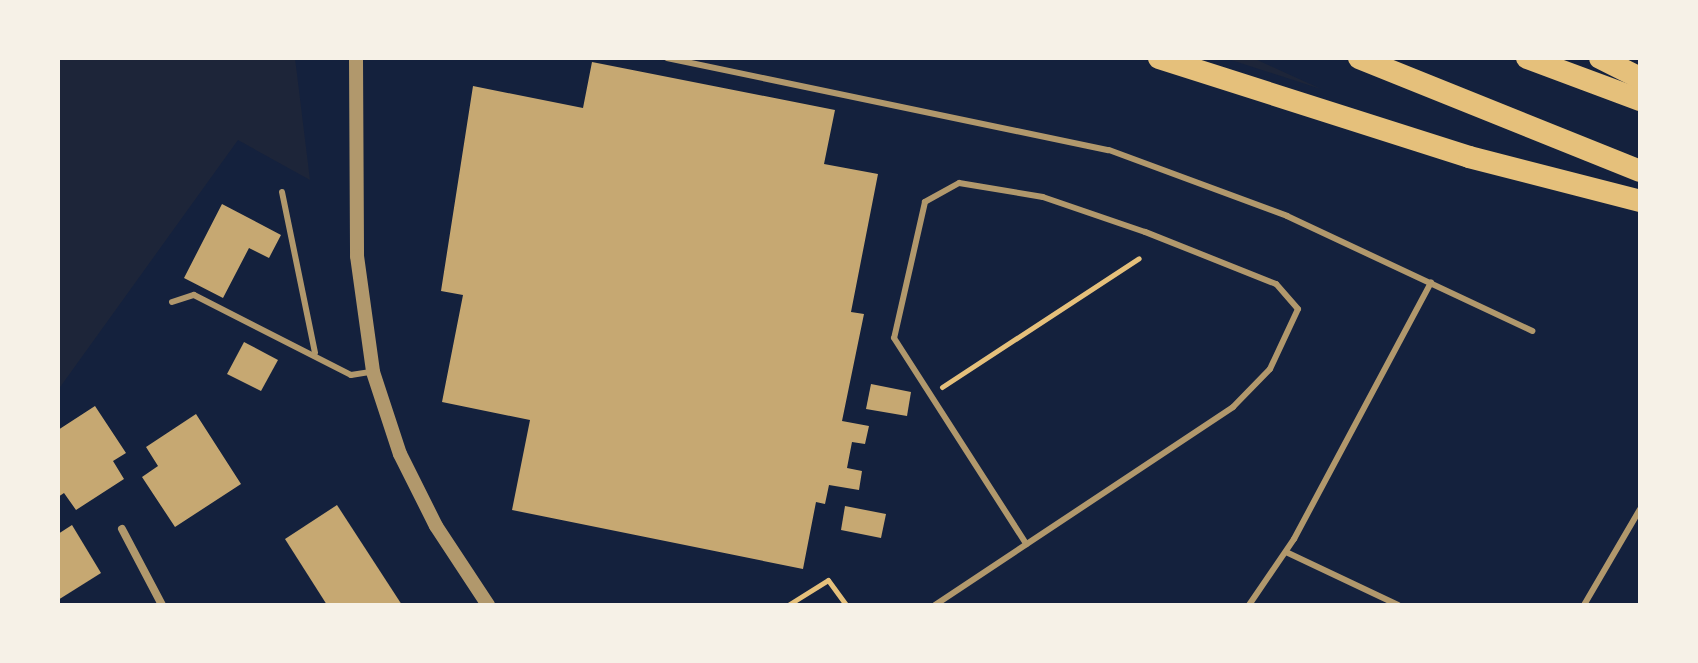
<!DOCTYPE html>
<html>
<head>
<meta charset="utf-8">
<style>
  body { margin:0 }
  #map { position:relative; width:1698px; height:663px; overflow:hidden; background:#14213d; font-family:"IBM Plex Serif",serif }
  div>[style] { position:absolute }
  .green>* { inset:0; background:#1d2539 }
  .building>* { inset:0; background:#c6a872 }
  .path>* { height:5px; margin:-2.5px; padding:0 2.5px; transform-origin:2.5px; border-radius:2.5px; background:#e5c07b }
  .service>* { height:6px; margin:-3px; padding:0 3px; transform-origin:3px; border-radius:3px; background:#b1986c }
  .minor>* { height:8px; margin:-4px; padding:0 4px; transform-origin:4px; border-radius:4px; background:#b1986c }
  .tertiary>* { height:14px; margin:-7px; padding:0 7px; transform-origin:7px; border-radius:7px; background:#b1986c }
  .motorway>* { height:22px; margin:-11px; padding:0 11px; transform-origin:11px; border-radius:11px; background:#e5c07b }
  span { translate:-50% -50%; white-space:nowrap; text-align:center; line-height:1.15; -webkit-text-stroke:8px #f6f1e7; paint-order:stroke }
  .frame { position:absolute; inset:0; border:60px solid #f6f1e7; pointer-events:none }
</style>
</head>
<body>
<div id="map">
  <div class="green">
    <div style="clip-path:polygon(58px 58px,295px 58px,310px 180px,238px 140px,58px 390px)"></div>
    <div style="clip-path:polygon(1225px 58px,1253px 58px,1321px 89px)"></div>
  </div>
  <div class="building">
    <div style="clip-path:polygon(592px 62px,835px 110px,824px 164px,878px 174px,851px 312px,864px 314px,842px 421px,869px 426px,865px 444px,852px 442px,847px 468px,862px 471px,859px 490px,829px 485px,825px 504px,816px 502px,803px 569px,512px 510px,530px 420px,442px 402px,463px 295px,441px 291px,473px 86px,583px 108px)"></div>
    <div style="clip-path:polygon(222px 204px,281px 235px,269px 258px,249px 248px,223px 298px,184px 278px)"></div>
    <div style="clip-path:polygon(244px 342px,278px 360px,261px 391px,227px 374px)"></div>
    <div style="clip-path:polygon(871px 384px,911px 392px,907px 416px,866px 409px)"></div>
    <div style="clip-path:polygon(95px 406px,126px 453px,113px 461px,124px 479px,76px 510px,64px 493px,58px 497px,58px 430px)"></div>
    <div style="clip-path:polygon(196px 414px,241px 484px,175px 527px,142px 477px,158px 466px,146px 447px)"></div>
    <div style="clip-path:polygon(337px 505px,402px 605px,327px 605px,285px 539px)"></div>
    <div style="clip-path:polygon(845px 506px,886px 514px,881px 538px,841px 530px)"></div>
    <div style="clip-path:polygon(72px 525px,101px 573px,58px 600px,58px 534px)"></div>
  </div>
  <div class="path">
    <div style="left:942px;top:387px;width:235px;rotate:-33.2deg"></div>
    <div style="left:788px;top:605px;width:47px;rotate:-32deg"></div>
    <div style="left:828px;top:580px;width:31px;rotate:54deg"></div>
  </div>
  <div class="service">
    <div style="left:667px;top:58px;width:451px;rotate:11.8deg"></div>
    <div style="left:1109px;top:150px;width:190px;rotate:20.3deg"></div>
    <div style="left:1287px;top:216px;width:271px;rotate:25.1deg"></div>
    <div style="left:282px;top:192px;width:164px;rotate:78.4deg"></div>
    <div style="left:172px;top:302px;width:23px;rotate:-18deg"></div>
    <div style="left:194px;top:295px;width:176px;rotate:27deg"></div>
    <div style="left:351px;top:375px;width:20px;rotate:-9deg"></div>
    <div style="left:1286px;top:552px;width:124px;rotate:25.3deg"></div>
    <div style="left:935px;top:605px;width:358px;rotate:-33.6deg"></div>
    <div style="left:1233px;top:407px;width:53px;rotate:-45.8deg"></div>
    <div style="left:1270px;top:369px;width:66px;rotate:-65deg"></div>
    <div style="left:1298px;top:309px;width:33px;rotate:-131deg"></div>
    <div style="left:1276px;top:284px;width:141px;rotate:-158.3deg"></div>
    <div style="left:1145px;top:232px;width:108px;rotate:-161.1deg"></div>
    <div style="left:1043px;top:197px;width:85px;rotate:-170.5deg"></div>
    <div style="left:959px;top:183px;width:39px;rotate:151deg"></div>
    <div style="left:925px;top:202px;width:139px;rotate:102.8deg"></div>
    <div style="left:894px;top:338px;width:245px;rotate:57.3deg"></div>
    <div style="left:1249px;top:605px;width:80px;rotate:-55.7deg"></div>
    <div style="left:1294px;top:539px;width:291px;rotate:-61.9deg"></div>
    <div style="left:1584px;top:605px;width:111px;rotate:-59.7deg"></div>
  </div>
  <div class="minor">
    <div style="left:122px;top:529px;width:86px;rotate:62.2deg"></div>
  </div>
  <div class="tertiary">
    <div style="left:356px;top:58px;width:198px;rotate:89.7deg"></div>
    <div style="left:357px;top:256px;width:117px;rotate:82.1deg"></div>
    <div style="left:373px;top:372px;width:86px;rotate:71.8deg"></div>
    <div style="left:400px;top:454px;width:80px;rotate:63.4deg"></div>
    <div style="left:436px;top:526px;width:95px;rotate:56.6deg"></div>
  </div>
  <div class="motorway">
    <div style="left:1159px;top:58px;width:325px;rotate:17.7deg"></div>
    <div style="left:1469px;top:157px;width:177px;rotate:14.4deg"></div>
    <div style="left:1359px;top:58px;width:303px;rotate:21.9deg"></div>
    <div style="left:1527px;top:58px;width:121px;rotate:20.4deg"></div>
    <div style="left:1600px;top:58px;width:45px;rotate:26.6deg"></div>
  </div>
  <div class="frame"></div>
</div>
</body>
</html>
